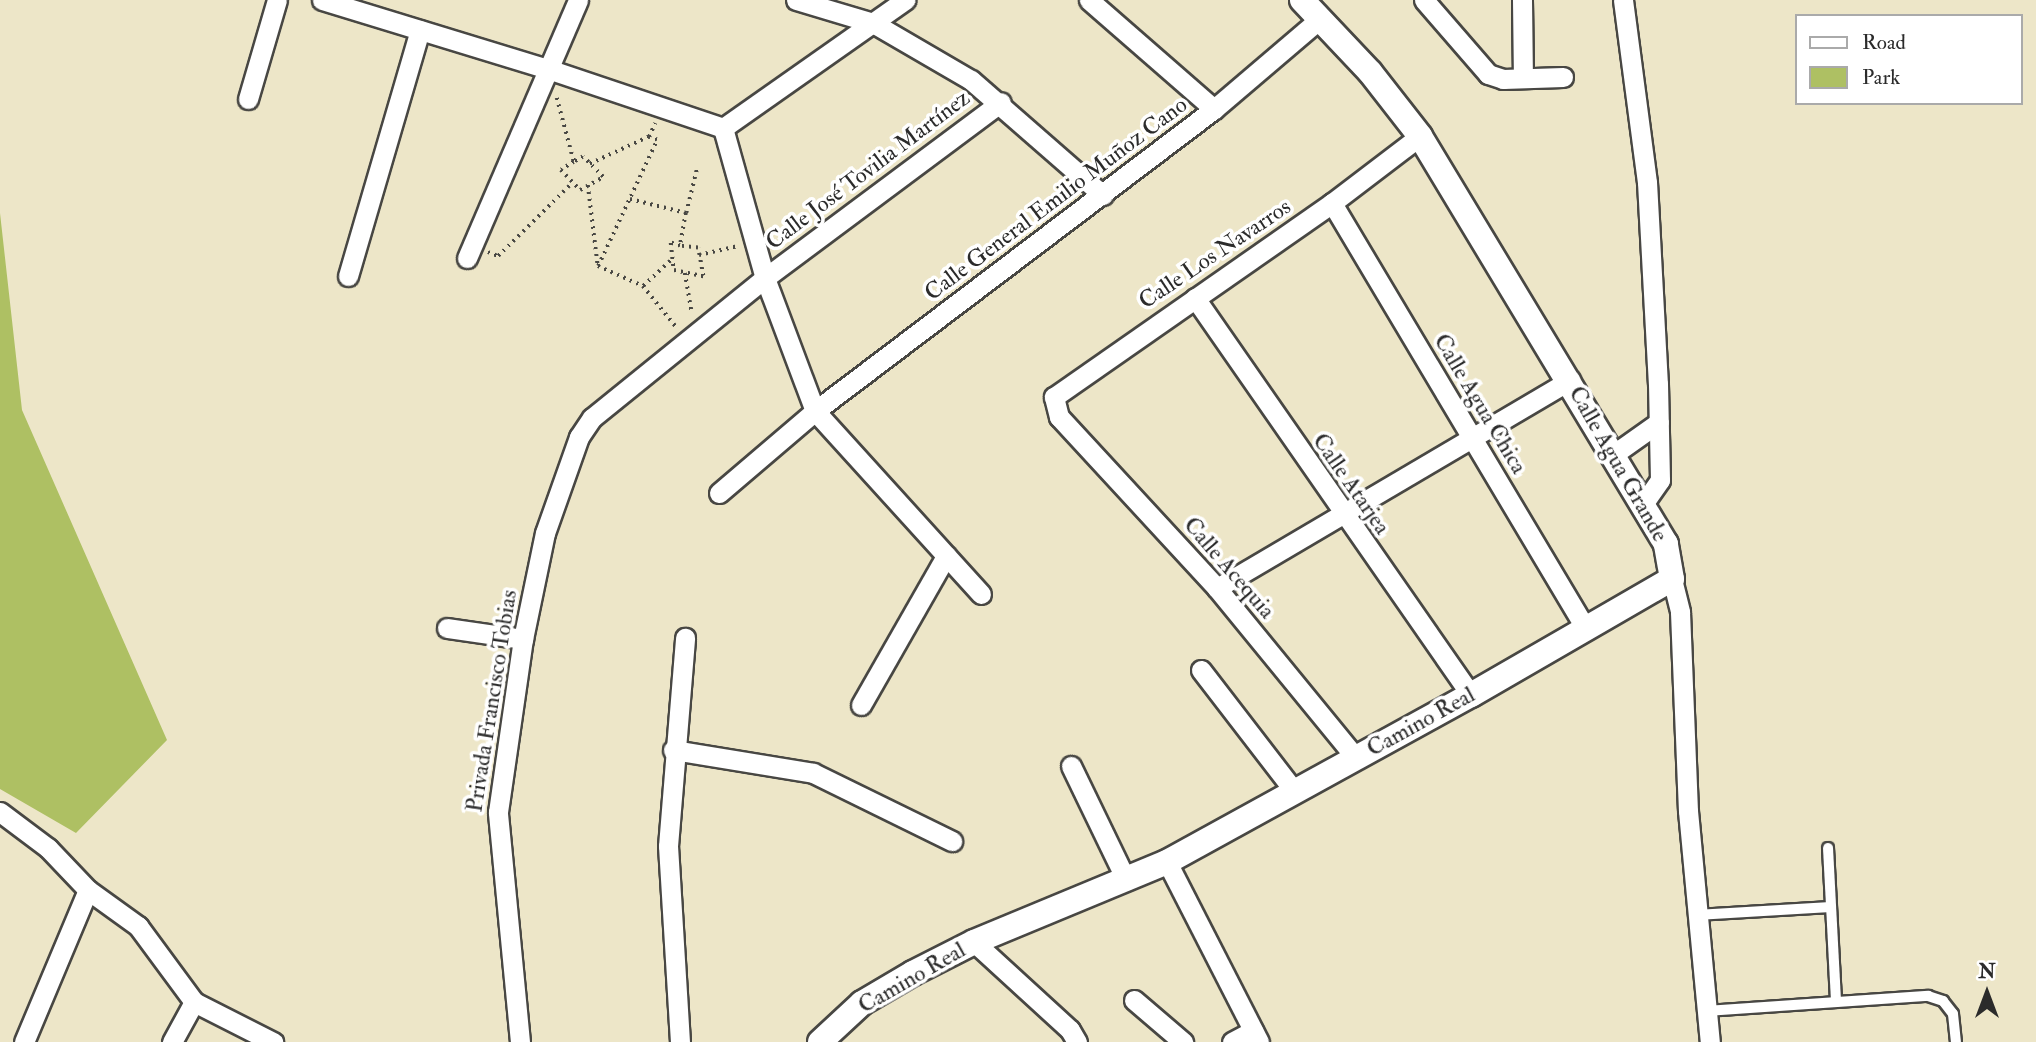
<!DOCTYPE html>
<html>
<head>
<meta charset="utf-8">
<style>
  body { margin:0 }
  #map { position:relative; width:2036px; height:1042px; overflow:hidden; background:#ede6c8; font-family:"IM FELL Double Pica",serif }
  div>[style] { position:absolute }
  .green>* { inset:0; background:#aec063 }
  .path>* { height:3.5px; margin-top:-1.75px; transform-origin:0; background:repeating-linear-gradient(90deg,#484743 0 2px,transparent 0 7px) }
  .roads { filter:drop-shadow(2px 0 #484743) drop-shadow(-2px 0 #484743) drop-shadow(0 2px #484743) drop-shadow(0 -2px #484743) }
  .service>* { height:10px; margin:-5px; padding:0 5px; transform-origin:5px; border-radius:5px; background:#fff }
  .minor>* { height:19px; margin:-9.5px; padding:0 9.5px; transform-origin:9.5px; border-radius:9.5px; background:#fff }
  .tertiary>* { height:24px; margin:-12px; padding:0 12px; transform-origin:12px; border-radius:12px; background:#fff }
  span { translate:-50% -50%; white-space:nowrap; text-align:center; line-height:1.15; -webkit-text-stroke:7px #fff; paint-order:stroke }
  .street-label { font-size:23px; color:#2b2b2b }
  .legend { position:absolute; left:1795px; top:14px; width:228px; height:91px; box-sizing:border-box; background:#fff; border:2px solid #aaa; margin:0; padding:9px 12px; list-style:none; font-size:21px; color:#2b2b2b }
  .legend li { display:flex; align-items:center; gap:14px; height:35px }
  .legend b { width:35px; border:2px solid #aaa }
  .north { position:absolute; left:1952px; top:958px; width:70px; height:70px; -webkit-text-stroke:5px #fff; paint-order:stroke; rotate:0deg; font-size:19px; font-weight:700; line-height:28px; text-align:center; color:#2b2b2b }
  .north::after { content:''; display:block; margin:auto; width:24px; height:32px; background:#2b2b2b; clip-path:polygon(50% 0,100% 100%,50% 72%,0 100%) }
</style>
</head>
<body>
<div id="map">
  <div class="green">
    <div style="clip-path:polygon(0 213px,22px 410px,167px 740px,76px 833px,0 789px)"></div>
  </div>
  <div class="path">
    <div style="left:557px;top:98px;width:66px;rotate:75.1deg"></div>
    <div style="left:574px;top:162px;width:15px;rotate:148deg"></div>
    <div style="left:561px;top:170px;width:28px;rotate:46deg"></div>
    <div style="left:580px;top:190px;width:26px;rotate:-29deg"></div>
    <div style="left:603px;top:177px;width:28px;rotate:-135deg"></div>
    <div style="left:583px;top:157px;width:10px;rotate:151deg"></div>
    <div style="left:649px;top:137px;width:15px;rotate:-67deg"></div>
    <div style="left:588px;top:185px;width:82px;rotate:83deg"></div>
    <div style="left:598px;top:266px;width:139px;rotate:-64.9deg"></div>
    <div style="left:657px;top:140px;width:9px;rotate:-159deg"></div>
    <div style="left:649px;top:137px;width:65px;rotate:155.4deg"></div>
    <div style="left:630px;top:199px;width:58px;rotate:14deg"></div>
    <div style="left:686px;top:213px;width:34px;rotate:100deg"></div>
    <div style="left:680px;top:246px;width:9px;rotate:-162deg"></div>
    <div style="left:671px;top:243px;width:27px;rotate:84deg"></div>
    <div style="left:674px;top:270px;width:30px;rotate:12deg"></div>
    <div style="left:703px;top:276px;width:28px;rotate:-100deg"></div>
    <div style="left:698px;top:248px;width:18px;rotate:-174deg"></div>
    <div style="left:686px;top:213px;width:46px;rotate:-76.3deg"></div>
    <div style="left:488px;top:252px;width:11px;rotate:22deg"></div>
    <div style="left:498px;top:256px;width:104px;rotate:-44.6deg"></div>
    <div style="left:699px;top:255px;width:39px;rotate:-13deg"></div>
    <div style="left:598px;top:266px;width:49px;rotate:24deg"></div>
    <div style="left:643px;top:286px;width:54px;rotate:51deg"></div>
    <div style="left:685px;top:273px;width:41px;rotate:80.1deg"></div>
    <div style="left:643px;top:286px;width:40px;rotate:-43deg"></div>
  </div>
  <div class="roads">
    <div class="service">
      <div style="left:1828px;top:848px;width:154px;rotate:87deg"></div>
      <div style="left:1697px;top:915px;width:133px;rotate:-3.4deg"></div>
      <div style="left:1706px;top:1011px;width:223px;rotate:-3.9deg"></div>
      <div style="left:1928px;top:996px;width:16px;rotate:18deg"></div>
      <div style="left:1943px;top:1001px;width:16px;rotate:52deg"></div>
      <div style="left:1953px;top:1014px;width:28px;rotate:84deg"></div>
    </div>
    <div class="minor">
      <div style="left:322px;top:0;width:236px;rotate:17deg"></div>
      <div style="left:548px;top:69px;width:185px;rotate:18.6deg"></div>
      <div style="left:796px;top:0;width:80px;rotate:16.6deg"></div>
      <div style="left:873px;top:23px;width:113px;rotate:30.2deg"></div>
      <div style="left:971px;top:80px;width:175px;rotate:41.1deg"></div>
      <div style="left:1089px;top:0;width:166px;rotate:41.1deg"></div>
      <div style="left:1424px;top:0;width:98px;rotate:49.1deg"></div>
      <div style="left:1488px;top:74px;width:16px;rotate:18deg"></div>
      <div style="left:1503px;top:79px;width:60px;rotate:-1.9deg"></div>
      <div style="left:1522px;top:0;width:78px;rotate:89.3deg"></div>
      <div style="left:1623px;top:0;width:184px;rotate:82.5deg"></div>
      <div style="left:1647px;top:182px;width:202px;rotate:86.9deg"></div>
      <div style="left:1658px;top:384px;width:96px;rotate:88.8deg"></div>
      <div style="left:1660px;top:480px;width:29px;rotate:125deg"></div>
      <div style="left:248px;top:99px;width:103px;rotate:-73.7deg"></div>
      <div style="left:723px;top:128px;width:156px;rotate:74.4deg"></div>
      <div style="left:765px;top:278px;width:142px;rotate:69.4deg"></div>
      <div style="left:815px;top:411px;width:247px;rotate:47.8deg"></div>
      <div style="left:723px;top:128px;width:223px;rotate:-35.1deg"></div>
      <div style="left:1332px;top:203px;width:497px;rotate:59.2deg"></div>
      <div style="left:467px;top:258px;width:281px;rotate:-66.7deg"></div>
      <div style="left:348px;top:276px;width:256px;rotate:-73.7deg"></div>
      <div style="left:1195px;top:298px;width:484px;rotate:55.2deg"></div>
      <div style="left:1614px;top:454px;width:55px;rotate:-35.4deg"></div>
      <div style="left:719px;top:493px;width:126px;rotate:-40.5deg"></div>
      <div style="left:815px;top:411px;width:500px;rotate:-37.12deg"></div>
      <div style="left:1214px;top:109px;width:140px;rotate:-40.4deg"></div>
      <div style="left:1672px;top:579px;width:34px;rotate:76deg"></div>
      <div style="left:1680px;top:612px;width:199px;rotate:87.7deg"></div>
      <div style="left:1688px;top:811px;width:232px;rotate:84.6deg"></div>
      <div style="left:1217px;top:588px;width:410px;rotate:-30.5deg"></div>
      <div style="left:447px;top:628px;width:77px;rotate:8.2deg"></div>
      <div style="left:1201px;top:670px;width:154px;rotate:52.4deg"></div>
      <div style="left:861px;top:705px;width:172px;rotate:-60.3deg"></div>
      <div style="left:673px;top:750px;width:142px;rotate:9.3deg"></div>
      <div style="left:813px;top:773px;width:155px;rotate:26.1deg"></div>
      <div style="left:1356px;top:758px;width:220px;rotate:-129.3deg"></div>
      <div style="left:1217px;top:588px;width:233px;rotate:-132.7deg"></div>
      <div style="left:1059px;top:417px;width:21px;rotate:-104deg"></div>
      <div style="left:1054px;top:397px;width:339px;rotate:-34.9deg"></div>
      <div style="left:1332px;top:203px;width:111px;rotate:-37.3deg"></div>
      <div style="left:1071px;top:766px;width:127px;rotate:64.2deg"></div>
      <div style="left:0;top:812px;width:60px;rotate:36.9deg"></div>
      <div style="left:48px;top:848px;width:58px;rotate:46.4deg"></div>
      <div style="left:88px;top:890px;width:62px;rotate:35.8deg"></div>
      <div style="left:138px;top:926px;width:94px;rotate:53.6deg"></div>
      <div style="left:194px;top:1002px;width:89px;rotate:26.9deg"></div>
      <div style="left:1167px;top:862px;width:202px;rotate:62.9deg"></div>
      <div style="left:974px;top:942px;width:130px;rotate:42.5deg"></div>
      <div style="left:1070px;top:1030px;width:14px;rotate:60deg"></div>
      <div style="left:1134px;top:1000px;width:65px;rotate:40.6deg"></div>
      <div style="left:24px;top:1042px;width:165px;rotate:-67.2deg"></div>
      <div style="left:172px;top:1042px;width:46px;rotate:-61.2deg"></div>
      <div style="left:520px;top:1042px;width:231px;rotate:-95.5deg"></div>
      <div style="left:498px;top:812px;width:175px;rotate:-81.8deg"></div>
      <div style="left:523px;top:639px;width:108px;rotate:-78.3deg"></div>
      <div style="left:545px;top:533px;width:102px;rotate:-70.5deg"></div>
      <div style="left:579px;top:437px;width:23px;rotate:-56deg"></div>
      <div style="left:592px;top:418px;width:223px;rotate:-39deg"></div>
      <div style="left:765px;top:278px;width:294px;rotate:-36.7deg"></div>
      <div style="left:680px;top:1042px;width:196px;rotate:-93.5deg"></div>
      <div style="left:668px;top:846px;width:209px;rotate:-85.3deg"></div>
      <div style="left:1232px;top:1042px;width:24px;rotate:-28deg"></div>
    </div>
    <div class="tertiary">
      <div style="left:820px;top:1042px;width:57px;rotate:-42.9deg"></div>
      <div style="left:862px;top:1003px;width:59px;rotate:-30.5deg"></div>
      <div style="left:913px;top:973px;width:68px;rotate:-26.9deg"></div>
      <div style="left:974px;top:942px;width:209px;rotate:-22.5deg"></div>
      <div style="left:1167px;top:862px;width:347px;rotate:-28.8deg"></div>
      <div style="left:1471px;top:695px;width:232px;rotate:-30deg"></div>
      <div style="left:1672px;top:579px;width:36px;rotate:-100deg"></div>
      <div style="left:1666px;top:544px;width:476px;rotate:-121.1deg"></div>
      <div style="left:1420px;top:136px;width:81px;rotate:-128deg"></div>
      <div style="left:1370px;top:72px;width:99px;rotate:-133.4deg"></div>
    </div>
  </div>
  <div class="street-label">
    <span style="left:868px;top:170px;rotate:-37deg">Calle José Tovilia Martínez</span>
    <span style="left:1056px;top:199px;rotate:-37deg">Calle General Emilio Muñoz Cano</span>
    <span style="left:1215px;top:254px;rotate:-34deg">Calle Los Navarros</span>
    <span style="left:1480px;top:404px;rotate:59deg">Calle Agua Chica</span>
    <span style="left:1618px;top:464px;rotate:60deg">Calle Agua Grande</span>
    <span style="left:1351px;top:484px;rotate:55deg">Calle Atarjea</span>
    <span style="left:1229px;top:568px;rotate:49deg">Calle Acequia</span>
    <span style="left:492px;top:701px;rotate:-81deg">Privada Francisco Tobias</span>
    <span style="left:1421px;top:722px;rotate:-29deg">Camino Real</span>
    <span style="left:912px;top:978px;rotate:-30deg">Camino Real</span>
  </div>
  <ul class="legend">
  <li><b style="height:9px;background:#fff"></b>Road</li>
  <li><b style="height:19px;background:#aec063"></b>Park</li>
  </ul>
  <div class="north">N</div>
</div>
</body>
</html>
